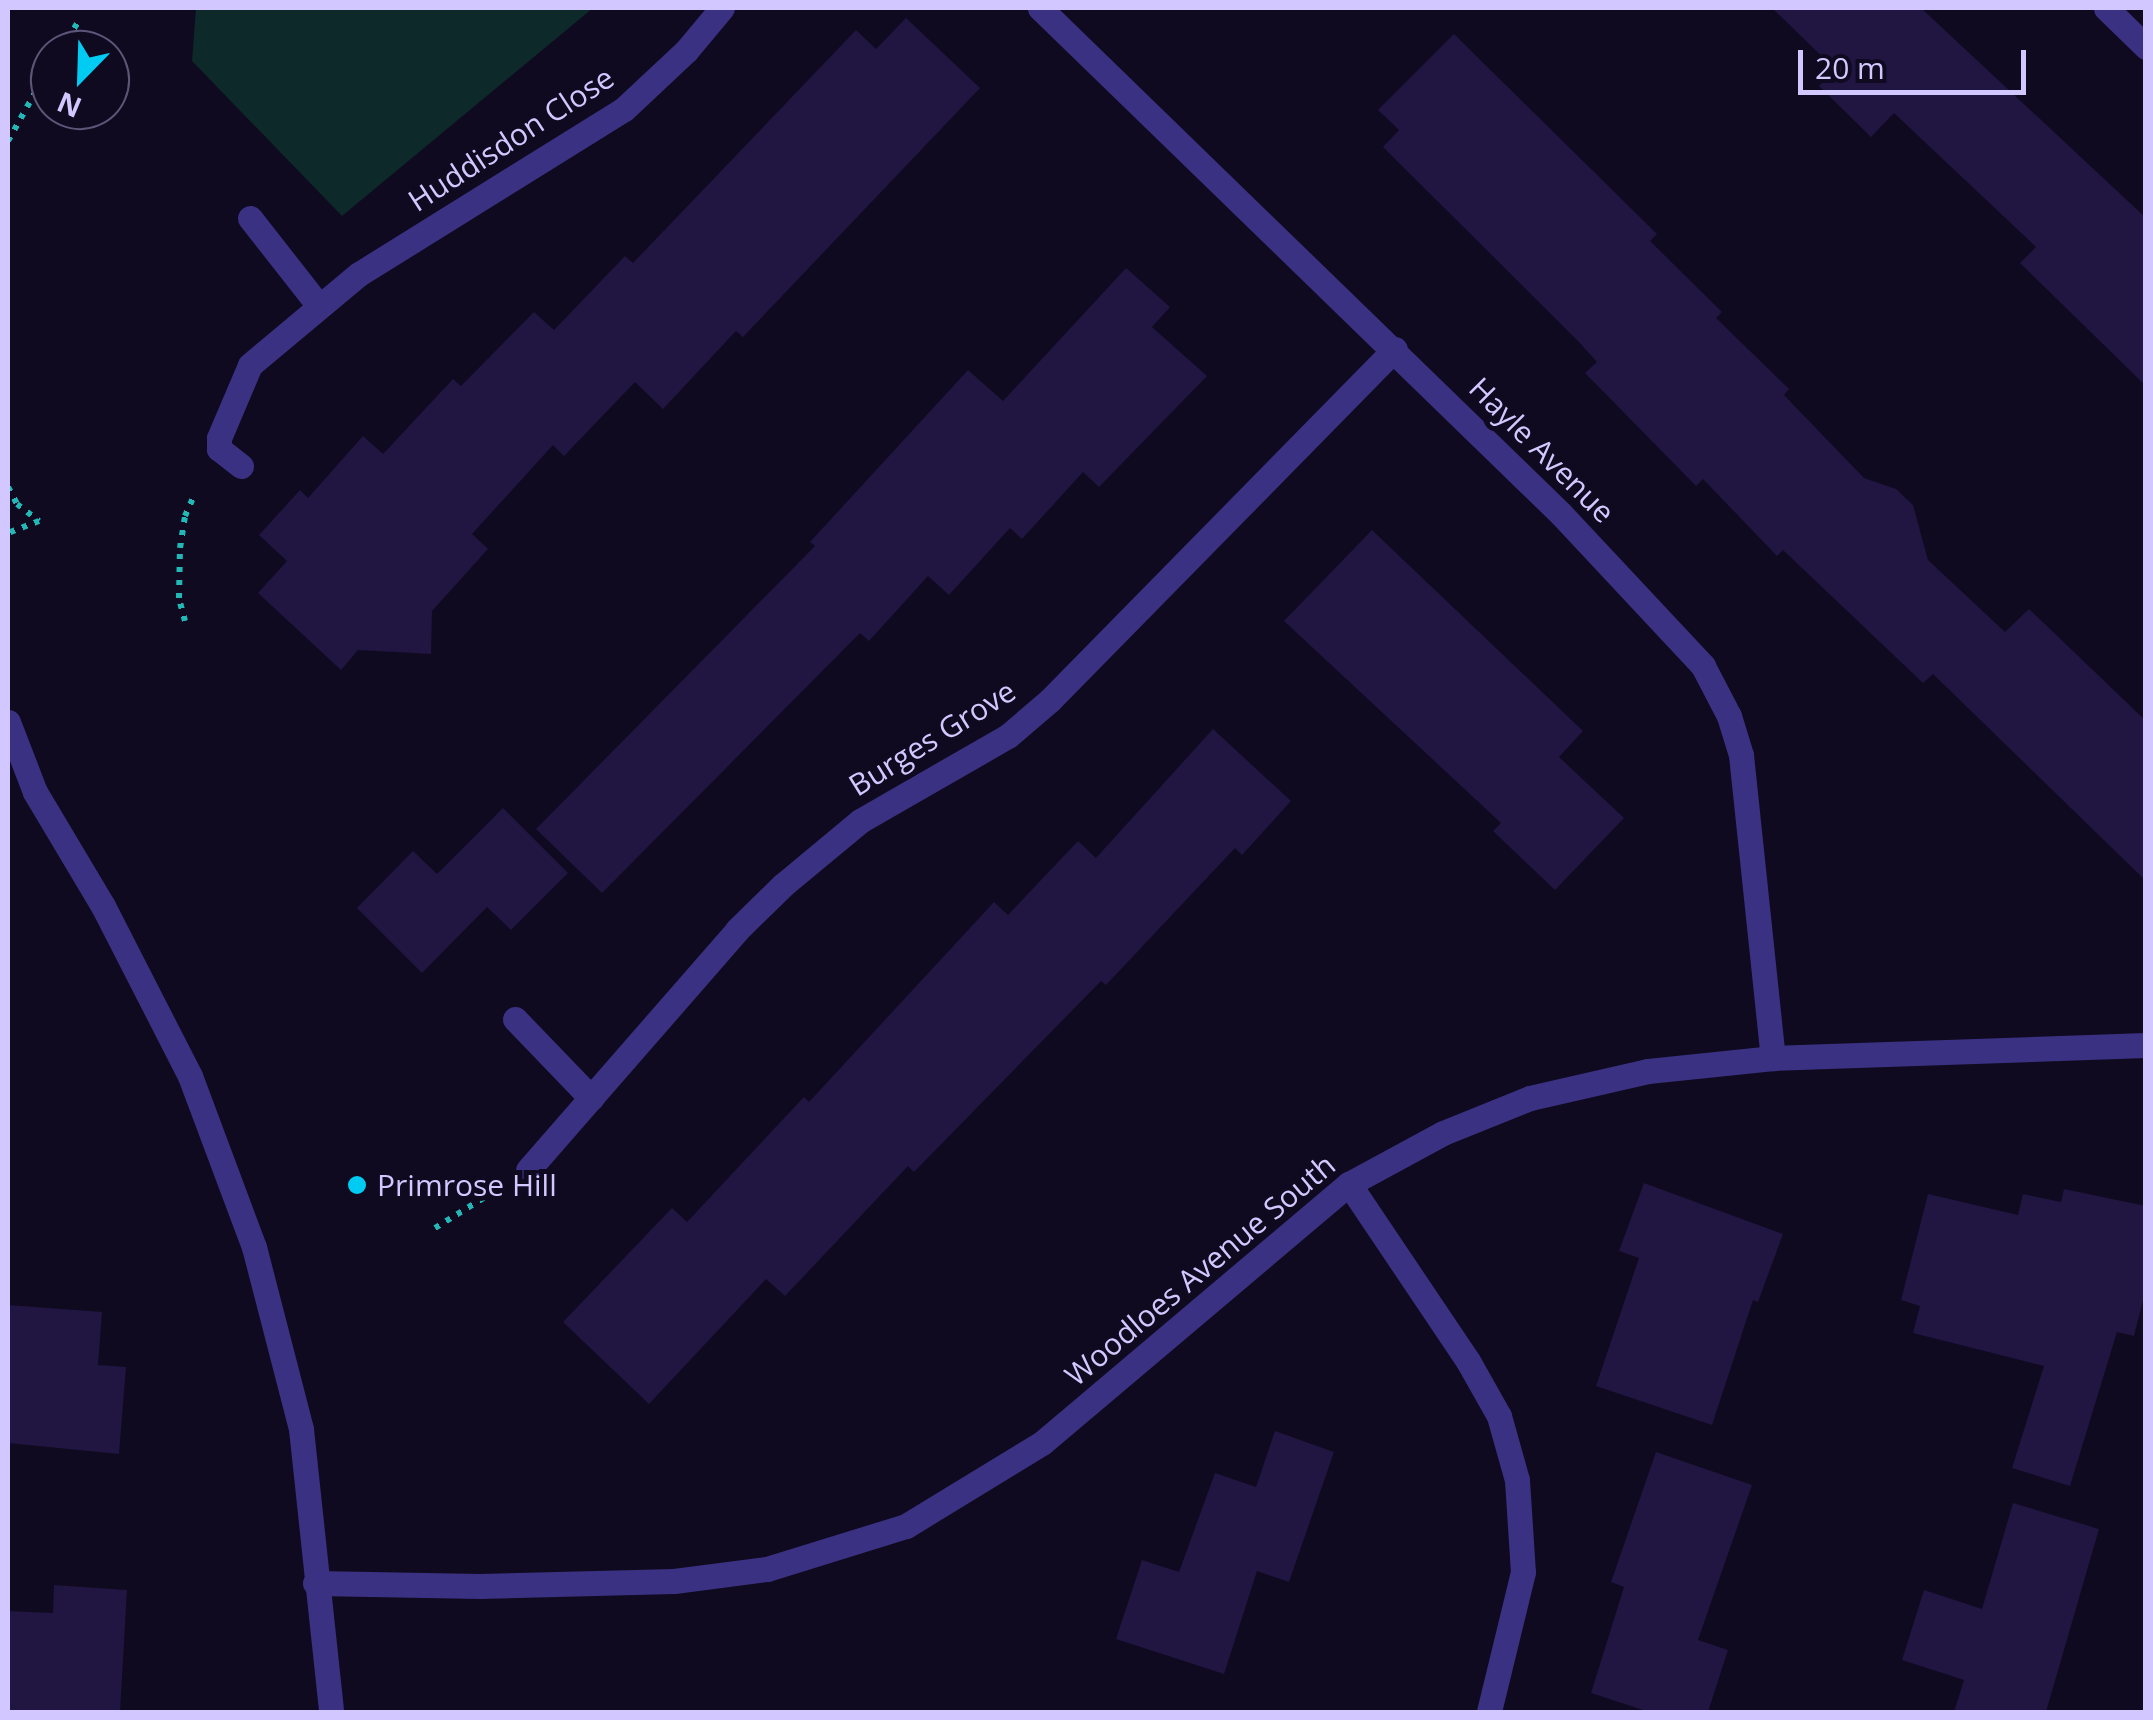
<!DOCTYPE html>
<html>
<head>
<meta charset="utf-8">
<style>
  body { margin:0 }
  #map { position:relative; width:2153px; height:1720px; overflow:hidden; background:#0f0a1f; font-family:"Open Sans",sans-serif }
  div>[style] { position:absolute }
  .green>* { inset:0; background:#0d2929 }
  .building>* { inset:0; background:#211541 }
  .path>* { height:6px; margin-top:-3px; transform-origin:0; background:repeating-linear-gradient(90deg,#23b8b8 0 5px,transparent 0 13px) }
  .minor>* { height:25px; margin:-12.5px; padding:0 12.5px; transform-origin:12.5px; border-radius:12.5px; background:#3a3182 }
  .dots>* { width:28px; height:28px; translate:-50% -50%; box-sizing:border-box; border:5px solid #0f0a1f; border-radius:50% }
  span { translate:-50% -50%; white-space:nowrap; text-align:center; line-height:1.15; -webkit-text-stroke:10px #0f0a1f; paint-order:stroke }
  .street-label { font-size:30px; color:#d2c8ff }
  .poi-label { font-size:30px; color:#d2c8ff }
  .left { translate:0 -50%; text-align:left }
  .frame { position:absolute; inset:0; border:10px solid #d2c8ff; pointer-events:none }
  .north { position:absolute; left:30px; top:30px; width:100px; height:100px; box-sizing:border-box; background:#0f0a1f; border:2px solid #5d5679; border-radius:50%; rotate:203deg; font-size:28px; font-weight:700; line-height:40px; text-align:center; color:#d2c8ff }
  .north::after { content:''; display:block; margin:auto; width:35px; height:45px; background:#00ccf3; clip-path:polygon(50% 0,100% 100%,50% 72%,0 100%) }
  .scale { position:absolute; left:1798px; top:50px; width:228px; height:45px; box-sizing:border-box; border:5px solid #d2c8ff; border-top:0; padding-left:12px; font-size:30px; line-height:35px; white-space:nowrap; color:#d2c8ff; -webkit-text-stroke:8px #0f0a1f; paint-order:stroke }
</style>
</head>
<body>
<div id="map">
  <div class="green">
    <div style="clip-path:polygon(196px 8px,593px 8px,342px 216px,192px 61px)"></div>
  </div>
  <div class="building">
    <div style="clip-path:polygon(1772px 8px,1921px 8px,2146px 218px,2146px 386px,2020px 263px,2036px 247px,1894px 113px,1871px 137px,1819px 86px,1835px 69px)"></div>
    <div style="clip-path:polygon(906px 18px,980px 88px,743px 337px,736px 331px,663px 409px,635px 382px,564px 456px,553px 445px,472px 534px,488px 549px,432px 611px,431px 654px,358px 650px,341px 670px,258px 593px,287px 561px,259px 535px,300px 490px,308px 498px,363px 436px,383px 454px,453px 379px,461px 386px,534px 312px,554px 330px,625px 256px,633px 263px,856px 30px,876px 49px)"></div>
    <div style="clip-path:polygon(1454px 34px,1657px 234px,1650px 241px,1722px 312px,1716px 318px,1789px 389px,1784px 395px,1864px 478px,1896px 489px,1913px 505px,1928px 560px,2005px 632px,2029px 609px,2146px 721px,2146px 881px,1933px 674px,1923px 683px,1783px 550px,1777px 556px,1703px 479px,1696px 486px,1585px 373px,1597px 362px,1577px 340px,1383px 147px,1399px 130px,1378px 110px)"></div>
    <div style="clip-path:polygon(1126px 268px,1170px 307px,1152px 327px,1207px 376px,1099px 487px,1083px 472px,1022px 539px,1010px 528px,949px 595px,928px 576px,869px 641px,860px 633px,602px 893px,536px 829px,815px 546px,810px 542px,968px 370px,1003px 401px)"></div>
    <div style="clip-path:polygon(1372px 530px,1583px 731px,1559px 757px,1624px 818px,1555px 890px,1493px 831px,1501px 823px,1284px 621px)"></div>
    <div style="clip-path:polygon(1213px 729px,1291px 801px,1242px 855px,1235px 848px,1106px 985px,1101px 981px,914px 1172px,908px 1166px,785px 1296px,766px 1279px,649px 1404px,563px 1322px,672px 1208px,687px 1222px,804px 1097px,809px 1102px,994px 902px,1008px 915px,1078px 841px,1096px 858px)"></div>
    <div style="clip-path:polygon(503px 808px,568px 873px,511px 930px,487px 907px,422px 973px,357px 908px,413px 851px,437px 874px)"></div>
    <div style="clip-path:polygon(1644px 1183px,1783px 1234px,1758px 1302px,1753px 1300px,1712px 1425px,1596px 1386px,1639px 1258px,1619px 1251px)"></div>
    <div style="clip-path:polygon(2064px 1189px,2146px 1206px,2146px 1288px,2134px 1336px,2117px 1332px,2070px 1486px,2012px 1468px,2044px 1366px,1913px 1333px,1920px 1306px,1901px 1300px,1928px 1194px,2018px 1215px,2023px 1194px,2061px 1202px)"></div>
    <div style="clip-path:polygon(8px 1305px,102px 1312px,98px 1365px,126px 1367px,119px 1454px,8px 1443px)"></div>
    <div style="clip-path:polygon(1275px 1431px,1334px 1452px,1289px 1582px,1257px 1571px,1224px 1674px,1116px 1639px,1142px 1560px,1179px 1572px,1215px 1473px,1256px 1487px)"></div>
    <div style="clip-path:polygon(1656px 1452px,1752px 1485px,1698px 1640px,1728px 1650px,1708px 1712px,1649px 1712px,1591px 1693px,1624px 1587px,1611px 1582px)"></div>
    <div style="clip-path:polygon(2013px 1503px,2099px 1529px,2046px 1712px,1954px 1712px,1964px 1680px,1902px 1660px,1924px 1590px,1982px 1609px)"></div>
    <div style="clip-path:polygon(54px 1585px,127px 1590px,120px 1712px,8px 1712px,8px 1611px,53px 1613px)"></div>
  </div>
  <div class="path">
    <div style="left:60px;top:50px;width:37px;rotate:-57deg"></div>
    <div style="left:8px;top:141px;width:86px;rotate:-60.8deg"></div>
    <div style="left:8px;top:487px;width:19px;rotate:62deg"></div>
    <div style="left:17px;top:504px;width:28px;rotate:38deg"></div>
    <div style="left:39px;top:521px;width:33px;rotate:159deg"></div>
    <div style="left:185px;top:621px;width:24px;rotate:-105deg"></div>
    <div style="left:179px;top:598px;width:50px;rotate:-88.9deg"></div>
    <div style="left:180px;top:548px;width:32px;rotate:-81deg"></div>
    <div style="left:185px;top:516px;width:22px;rotate:-66deg"></div>
    <div style="left:435px;top:1228px;width:59px;rotate:-31.8deg"></div>
  </div>
  <div class="minor">
    <div style="left:1040px;top:8px;width:726px;rotate:44.16deg"></div>
    <div style="left:1561px;top:514px;width:208px;rotate:46.9deg"></div>
    <div style="left:1703px;top:666px;width:56px;rotate:62.5deg"></div>
    <div style="left:1729px;top:716px;width:41px;rotate:72.9deg"></div>
    <div style="left:1741px;top:755px;width:305px;rotate:84deg"></div>
    <div style="left:2106px;top:8px;width:56px;rotate:44.3deg"></div>
    <div style="left:250px;top:218px;width:112px;rotate:51.9deg"></div>
    <div style="left:241px;top:466px;width:28px;rotate:-142deg"></div>
    <div style="left:219px;top:449px;width:11px;rotate:-90deg"></div>
    <div style="left:219px;top:438px;width:79px;rotate:-67deg"></div>
    <div style="left:250px;top:365px;width:142px;rotate:-39.9deg"></div>
    <div style="left:359px;top:274px;width:312px;rotate:-31.9deg"></div>
    <div style="left:624px;top:109px;width:85px;rotate:-43.1deg"></div>
    <div style="left:686px;top:51px;width:56px;rotate:-50.1deg"></div>
    <div style="left:8px;top:722px;width:75px;rotate:68.9deg"></div>
    <div style="left:35px;top:792px;width:133px;rotate:59.2deg"></div>
    <div style="left:103px;top:906px;width:191px;rotate:62.9deg"></div>
    <div style="left:190px;top:1076px;width:183px;rotate:69.5deg"></div>
    <div style="left:254px;top:1247px;width:188px;rotate:75.5deg"></div>
    <div style="left:301px;top:1429px;width:285px;rotate:83.9deg"></div>
    <div style="left:515px;top:1019px;width:110px;rotate:46.1deg"></div>
    <div style="left:528px;top:1170px;width:318px;rotate:-48.9deg"></div>
    <div style="left:737px;top:930px;width:64px;rotate:-44.4deg"></div>
    <div style="left:783px;top:885px;width:100px;rotate:-39.7deg"></div>
    <div style="left:860px;top:821px;width:171px;rotate:-29.9deg"></div>
    <div style="left:1008px;top:736px;width:55px;rotate:-40.6deg"></div>
    <div style="left:1050px;top:700px;width:492px;rotate:-45.5deg"></div>
    <div style="left:1349px;top:1184px;width:213px;rotate:56.1deg"></div>
    <div style="left:1468px;top:1361px;width:63px;rotate:60.6deg"></div>
    <div style="left:1499px;top:1416px;width:66px;rotate:74.3deg"></div>
    <div style="left:1517px;top:1480px;width:92px;rotate:86.3deg"></div>
    <div style="left:1523px;top:1572px;width:144px;rotate:103.7deg"></div>
    <div style="left:315px;top:1583px;width:165px;rotate:1deg"></div>
    <div style="left:480px;top:1586px;width:194px;rotate:-1.5deg"></div>
    <div style="left:674px;top:1581px;width:94px;rotate:-7.4deg"></div>
    <div style="left:767px;top:1569px;width:145px;rotate:-17.2deg"></div>
    <div style="left:906px;top:1526px;width:159px;rotate:-31.4deg"></div>
    <div style="left:1042px;top:1443px;width:402px;rotate:-40.2deg"></div>
    <div style="left:1349px;top:1184px;width:107px;rotate:-28.5deg"></div>
    <div style="left:1443px;top:1133px;width:94px;rotate:-21.9deg"></div>
    <div style="left:1530px;top:1098px;width:121px;rotate:-12.9deg"></div>
    <div style="left:1648px;top:1071px;width:126px;rotate:-5.9deg"></div>
    <div style="left:1773px;top:1058px;width:373px;rotate:-2deg"></div>
  </div>
  <div class="dots">
    <div style="left:357px;top:1185px;background:#00ccf3"></div>
  </div>
  <div class="street-label">
    <span style="left:511px;top:139px;rotate:-33deg">Huddisdon Close</span>
    <span style="left:1542px;top:450px;rotate:45deg">Hayle Avenue</span>
    <span style="left:932px;top:738px;rotate:-32deg">Burges Grove</span>
    <span style="left:1200px;top:1270px;rotate:-40deg">Woodloes Avenue South</span>
  </div>
  <div class="poi-label">
    <span class="left" style="left:377px;top:1185px">Primrose Hill</span>
  </div>
  <div class="frame"></div>
  <div class="north">N</div>
  <div class="scale">20 m</div>
</div>
</body>
</html>
